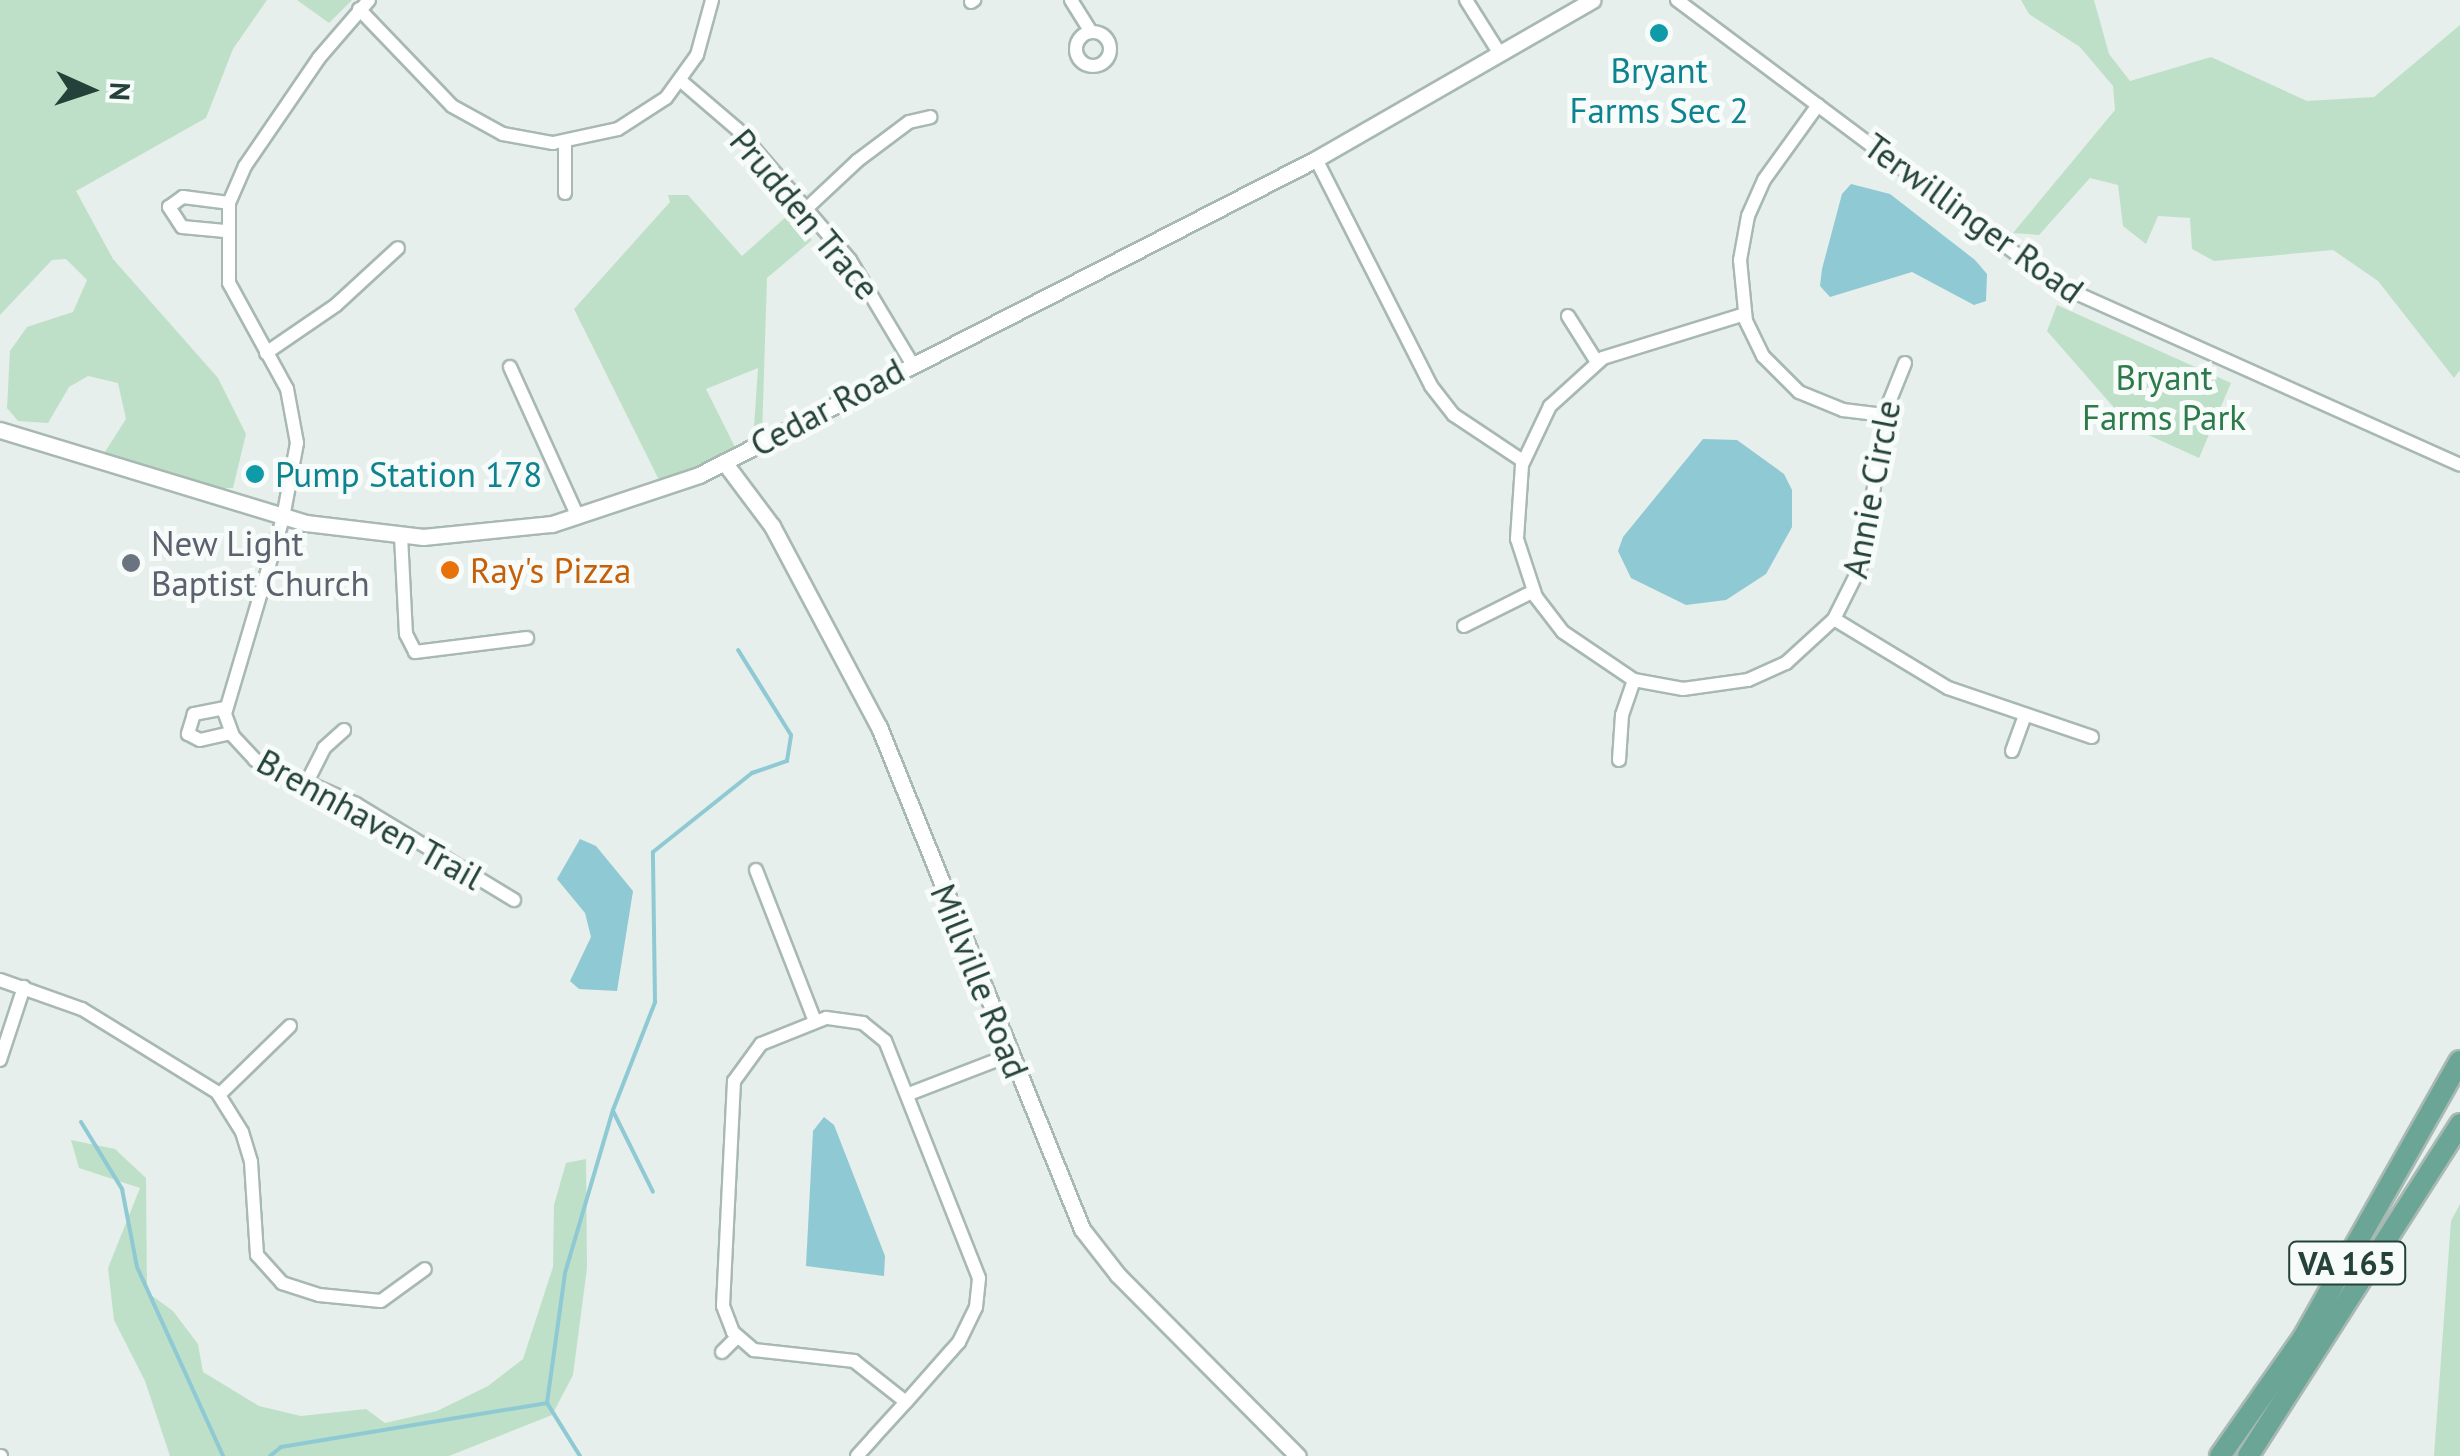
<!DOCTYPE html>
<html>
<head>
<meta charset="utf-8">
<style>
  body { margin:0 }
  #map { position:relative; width:2460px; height:1456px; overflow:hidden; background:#e6efeb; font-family:"PT Sans",sans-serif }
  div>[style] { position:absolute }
  .green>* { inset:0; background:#bfe0c8 }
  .water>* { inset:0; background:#8ec9d4 }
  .stream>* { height:4px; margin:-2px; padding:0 2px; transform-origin:2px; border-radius:2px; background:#8ec9d4 }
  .roads { filter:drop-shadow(2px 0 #a8b8b2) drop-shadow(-2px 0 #a8b8b2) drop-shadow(0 2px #a8b8b2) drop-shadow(0 -2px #a8b8b2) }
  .minor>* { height:12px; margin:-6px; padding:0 6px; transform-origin:6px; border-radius:6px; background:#fff }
  .minor>.ring { margin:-6px; padding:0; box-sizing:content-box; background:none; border:12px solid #fff; border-radius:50% }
  .tertiary>* { height:15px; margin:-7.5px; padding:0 7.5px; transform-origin:7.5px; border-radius:7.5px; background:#fff }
  .primary>* { height:20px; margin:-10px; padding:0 10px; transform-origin:10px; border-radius:10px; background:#6aa596 }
  .dots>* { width:28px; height:28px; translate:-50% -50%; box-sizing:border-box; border:5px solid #f7fbf9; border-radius:50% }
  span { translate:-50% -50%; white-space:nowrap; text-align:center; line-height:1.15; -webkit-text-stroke:10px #f7fbf9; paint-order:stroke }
  .shield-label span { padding:2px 8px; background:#f7fbf9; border:2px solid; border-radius:8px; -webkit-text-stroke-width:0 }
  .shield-label { font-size:32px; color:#24423a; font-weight:700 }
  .culture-label { font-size:35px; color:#0d838f }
  .left { translate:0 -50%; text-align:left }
  .street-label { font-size:35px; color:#24423a }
  .park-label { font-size:35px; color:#2d7a4b }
  .worship-label { font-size:35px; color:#5b616d }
  .food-label { font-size:35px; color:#c56008 }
  .north { position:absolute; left:40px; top:40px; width:100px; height:100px; -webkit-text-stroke:8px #f7fbf9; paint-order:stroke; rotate:93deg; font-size:28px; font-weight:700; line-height:40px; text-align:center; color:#24423a }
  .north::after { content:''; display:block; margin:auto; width:35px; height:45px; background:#24423a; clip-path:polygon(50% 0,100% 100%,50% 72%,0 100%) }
</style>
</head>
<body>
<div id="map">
  <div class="green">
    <div style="clip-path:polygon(0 0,267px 0,233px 49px,206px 118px,76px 191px,113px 259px,218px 378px,246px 434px,233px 488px,179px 489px,101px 458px,126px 419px,118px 383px,88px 376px,69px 387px,48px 423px,18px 421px,7px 408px,10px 351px,27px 327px,73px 312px,87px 280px,66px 259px,52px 260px,0 315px)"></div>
    <div style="clip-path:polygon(297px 0,352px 0,329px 23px)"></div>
    <div style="clip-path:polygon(2021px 0,2094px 0,2109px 54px,2130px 81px,2211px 57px,2307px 101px,2374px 97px,2460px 25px,2460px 370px,2454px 378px,2378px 281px,2333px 250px,2214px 261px,2192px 249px,2190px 218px,2158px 216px,2146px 244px,2123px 226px,2118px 185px,2090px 178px,2039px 235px,2013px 233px,2115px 110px,2113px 86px,2080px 47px,2029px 14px)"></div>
    <div style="clip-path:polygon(668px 195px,688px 195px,742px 256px,787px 216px,812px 240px,767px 278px,762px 436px,753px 442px,758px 368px,706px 389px,736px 449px,674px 478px,658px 478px,574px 309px,670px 202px)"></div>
    <div style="clip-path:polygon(2057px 305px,2231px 383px,2199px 458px,2131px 427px,2047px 331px)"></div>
    <div style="clip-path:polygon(71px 1140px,115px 1149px,146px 1178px,147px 1292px,173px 1311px,198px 1344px,203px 1372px,259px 1406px,301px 1416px,366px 1409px,385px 1423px,437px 1411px,488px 1386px,523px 1359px,553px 1267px,554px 1205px,566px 1163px,586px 1159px,587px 1268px,573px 1375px,552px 1415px,449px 1456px,170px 1456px,145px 1381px,114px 1320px,108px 1268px,140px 1188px,79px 1168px)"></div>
    <div style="clip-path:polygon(2460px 1204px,2460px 1456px,2434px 1456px,2451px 1221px)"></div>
  </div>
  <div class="water">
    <div style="clip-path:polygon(1851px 184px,1890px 194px,1975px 260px,1987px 274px,1986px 301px,1974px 305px,1912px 272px,1830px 297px,1820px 286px,1822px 269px,1842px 194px)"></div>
    <div style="clip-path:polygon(1703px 439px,1737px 440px,1784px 474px,1792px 490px,1792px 527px,1766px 574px,1726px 600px,1686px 605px,1631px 578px,1618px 551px,1623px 537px)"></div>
    <div style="clip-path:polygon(580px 839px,596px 846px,633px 891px,617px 991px,579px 989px,570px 981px,591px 937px,585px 913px,557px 879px)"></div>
    <div style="clip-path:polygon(824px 1117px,834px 1125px,885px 1256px,884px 1276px,806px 1266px,813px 1131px)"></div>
  </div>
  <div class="stream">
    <div style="left:613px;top:1111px;width:90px;rotate:63.7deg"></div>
    <div style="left:81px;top:1122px;width:79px;rotate:58.5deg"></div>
    <div style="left:122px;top:1189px;width:79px;rotate:79.1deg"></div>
    <div style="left:137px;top:1267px;width:208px;rotate:65.5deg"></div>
    <div style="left:270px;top:1456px;width:14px;rotate:-39deg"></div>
    <div style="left:281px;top:1447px;width:270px;rotate:-9.4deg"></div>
    <div style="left:580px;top:1456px;width:62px;rotate:-121.9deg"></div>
    <div style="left:547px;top:1403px;width:131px;rotate:-82.1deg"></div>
    <div style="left:565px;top:1273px;width:170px;rotate:-73.6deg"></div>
    <div style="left:613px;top:1110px;width:116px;rotate:-68.7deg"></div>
    <div style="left:655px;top:1002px;width:150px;rotate:-90.8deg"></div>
    <div style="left:653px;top:852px;width:127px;rotate:-38.6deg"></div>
    <div style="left:752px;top:773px;width:37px;rotate:-19deg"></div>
    <div style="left:787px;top:761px;width:26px;rotate:-81deg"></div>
    <div style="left:791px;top:735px;width:100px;rotate:-121.9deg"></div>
  </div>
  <div class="roads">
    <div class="minor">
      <div style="left:369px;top:0;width:77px;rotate:130.8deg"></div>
      <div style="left:319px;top:58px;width:131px;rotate:124.4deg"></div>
      <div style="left:245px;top:166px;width:40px;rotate:113.4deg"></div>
      <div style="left:229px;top:203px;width:80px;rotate:90deg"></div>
      <div style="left:229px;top:283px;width:121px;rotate:61.3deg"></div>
      <div style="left:287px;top:389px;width:55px;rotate:79.5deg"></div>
      <div style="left:297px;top:443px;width:76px;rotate:100.6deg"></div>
      <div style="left:283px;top:518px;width:204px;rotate:106.5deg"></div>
      <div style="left:225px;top:714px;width:23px;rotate:70deg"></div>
      <div style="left:233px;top:736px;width:33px;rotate:47deg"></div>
      <div style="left:255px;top:760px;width:110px;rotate:23.5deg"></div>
      <div style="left:356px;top:804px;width:185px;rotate:31.3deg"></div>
      <div style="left:1071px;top:0;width:36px;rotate:58deg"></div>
      <div style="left:1466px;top:0;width:64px;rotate:57.8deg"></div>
      <div style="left:1677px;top:0;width:476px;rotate:36.8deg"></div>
      <div style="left:2058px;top:285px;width:440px;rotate:24.1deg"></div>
      <div style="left:971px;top:2px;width:4px;rotate:-34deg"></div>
      <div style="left:359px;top:9px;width:134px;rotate:46.2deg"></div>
      <div style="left:452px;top:106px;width:58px;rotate:28.8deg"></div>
      <div style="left:503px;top:134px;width:51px;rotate:10.2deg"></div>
      <div style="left:553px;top:143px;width:66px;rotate:-12.2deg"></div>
      <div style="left:618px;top:129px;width:57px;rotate:-32.9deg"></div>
      <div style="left:666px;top:98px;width:53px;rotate:-54.2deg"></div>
      <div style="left:697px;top:55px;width:57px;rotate:-74.7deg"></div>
      <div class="ring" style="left:1076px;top:32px;width:22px;height:22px"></div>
      <div style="left:681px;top:81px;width:74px;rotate:40.6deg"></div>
      <div style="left:737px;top:129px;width:173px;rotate:49.2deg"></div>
      <div style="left:850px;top:260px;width:119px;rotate:59.1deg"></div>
      <div style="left:1818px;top:105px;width:92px;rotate:125.8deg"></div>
      <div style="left:1764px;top:180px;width:39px;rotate:114deg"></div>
      <div style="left:1748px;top:216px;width:45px;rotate:100.3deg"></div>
      <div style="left:1740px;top:260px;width:61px;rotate:84.4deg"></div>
      <div style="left:1746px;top:321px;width:39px;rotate:64deg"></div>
      <div style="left:1763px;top:356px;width:51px;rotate:45deg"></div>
      <div style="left:1799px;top:392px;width:48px;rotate:22.2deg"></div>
      <div style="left:1843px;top:410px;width:41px;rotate:7deg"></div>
      <div style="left:565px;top:142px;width:51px;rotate:90deg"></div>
      <div style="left:1316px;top:159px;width:254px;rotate:63.1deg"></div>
      <div style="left:1431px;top:386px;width:37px;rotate:52deg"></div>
      <div style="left:1454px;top:415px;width:83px;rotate:33.7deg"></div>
      <div style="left:807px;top:208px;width:69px;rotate:-43.2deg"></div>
      <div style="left:857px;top:161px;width:65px;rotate:-36.9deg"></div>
      <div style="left:909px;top:122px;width:22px;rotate:-13deg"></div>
      <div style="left:225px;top:231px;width:43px;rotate:-174.7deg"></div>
      <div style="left:182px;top:227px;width:24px;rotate:-123deg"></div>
      <div style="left:169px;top:207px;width:17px;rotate:-36deg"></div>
      <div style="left:183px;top:197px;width:46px;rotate:7.4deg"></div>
      <div style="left:1745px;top:314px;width:149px;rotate:162.8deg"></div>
      <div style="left:1603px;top:358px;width:72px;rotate:137.8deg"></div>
      <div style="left:1550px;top:406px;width:65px;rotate:115.4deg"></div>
      <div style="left:1522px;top:465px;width:74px;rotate:93.9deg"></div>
      <div style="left:1517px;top:539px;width:61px;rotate:71.9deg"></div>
      <div style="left:1536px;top:597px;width:44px;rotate:52.4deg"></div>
      <div style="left:1563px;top:632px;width:86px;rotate:34.1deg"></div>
      <div style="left:1634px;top:680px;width:50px;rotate:10.4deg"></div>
      <div style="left:1683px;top:689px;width:66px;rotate:-7.9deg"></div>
      <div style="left:1748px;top:680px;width:42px;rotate:-24.1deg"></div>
      <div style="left:1786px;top:663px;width:65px;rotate:-42.5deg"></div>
      <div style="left:1834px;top:619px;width:67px;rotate:-63.4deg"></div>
      <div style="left:1864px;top:559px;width:145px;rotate:-82.1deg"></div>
      <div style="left:1884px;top:415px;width:56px;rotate:-68deg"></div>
      <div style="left:1568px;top:316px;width:54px;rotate:57.8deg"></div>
      <div style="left:266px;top:353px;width:85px;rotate:-34.4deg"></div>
      <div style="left:336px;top:305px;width:84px;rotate:-42.6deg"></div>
      <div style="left:510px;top:367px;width:165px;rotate:65.6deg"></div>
      <div style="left:401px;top:536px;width:98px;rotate:87.1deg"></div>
      <div style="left:406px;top:634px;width:20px;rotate:63deg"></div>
      <div style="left:415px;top:652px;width:113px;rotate:-7.1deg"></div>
      <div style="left:1834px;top:619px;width:133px;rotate:31.2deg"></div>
      <div style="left:1948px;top:688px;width:152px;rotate:18.8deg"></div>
      <div style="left:1464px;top:626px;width:78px;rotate:-26.6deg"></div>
      <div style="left:225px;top:708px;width:32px;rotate:169deg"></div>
      <div style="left:194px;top:714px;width:21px;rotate:107deg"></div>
      <div style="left:188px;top:734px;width:13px;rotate:27deg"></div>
      <div style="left:200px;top:740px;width:32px;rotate:-13deg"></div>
      <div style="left:2012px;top:751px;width:37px;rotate:-70deg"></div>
      <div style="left:1619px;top:760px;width:45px;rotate:-86.2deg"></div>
      <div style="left:1622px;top:715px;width:37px;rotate:-71deg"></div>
      <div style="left:307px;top:782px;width:38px;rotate:-63deg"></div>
      <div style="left:324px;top:748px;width:27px;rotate:-42deg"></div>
      <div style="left:756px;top:870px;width:162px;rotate:68.7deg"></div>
      <div style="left:0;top:980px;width:87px;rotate:19.5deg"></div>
      <div style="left:82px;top:1009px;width:158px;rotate:31.6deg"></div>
      <div style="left:217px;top:1092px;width:47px;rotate:58deg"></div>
      <div style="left:242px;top:1132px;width:31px;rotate:73deg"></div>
      <div style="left:251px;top:1162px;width:93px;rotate:86.3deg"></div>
      <div style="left:257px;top:1255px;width:38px;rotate:48deg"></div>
      <div style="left:282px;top:1283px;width:39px;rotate:18deg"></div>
      <div style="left:319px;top:1295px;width:62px;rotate:5.5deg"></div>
      <div style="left:381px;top:1301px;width:54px;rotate:-36deg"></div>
      <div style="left:0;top:1060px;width:77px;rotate:-71.8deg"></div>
      <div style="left:909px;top:1094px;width:108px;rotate:-21.1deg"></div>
      <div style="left:219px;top:1095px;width:99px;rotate:-44.2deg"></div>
      <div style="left:722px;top:1352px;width:21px;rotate:-45deg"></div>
      <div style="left:0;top:1456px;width:1px"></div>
      <div style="left:857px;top:1456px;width:25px;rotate:-48deg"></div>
      <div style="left:874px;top:1437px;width:47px;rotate:-47.6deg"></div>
      <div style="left:906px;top:1402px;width:68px;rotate:-48.6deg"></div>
      <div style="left:951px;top:1351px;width:12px;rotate:-48deg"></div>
      <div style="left:959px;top:1342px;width:39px;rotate:-64deg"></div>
      <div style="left:976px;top:1307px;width:29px;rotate:-84deg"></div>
      <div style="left:979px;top:1278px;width:255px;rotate:-111.6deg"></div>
      <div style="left:885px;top:1041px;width:28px;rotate:-141deg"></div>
      <div style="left:863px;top:1023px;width:37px;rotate:-172deg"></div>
      <div style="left:826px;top:1018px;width:70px;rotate:158.2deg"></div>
      <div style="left:761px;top:1044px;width:46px;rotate:126.1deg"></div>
      <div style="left:734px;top:1081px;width:225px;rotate:92.8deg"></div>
      <div style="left:723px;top:1306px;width:28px;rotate:69deg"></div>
      <div style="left:733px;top:1332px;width:28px;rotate:41deg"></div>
      <div style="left:754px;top:1350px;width:101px;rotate:6.3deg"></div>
      <div style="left:854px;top:1361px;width:66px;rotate:38.3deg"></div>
    </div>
    <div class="tertiary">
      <div style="left:0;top:430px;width:320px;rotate:16.9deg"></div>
      <div style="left:306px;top:523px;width:118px;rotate:6.8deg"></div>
      <div style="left:423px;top:537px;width:130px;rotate:-5.8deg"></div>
      <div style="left:552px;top:524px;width:155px;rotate:-18.4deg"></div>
      <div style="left:699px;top:475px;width:693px;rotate:-27.12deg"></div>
      <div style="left:1316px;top:159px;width:319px;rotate:-29.9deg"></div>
      <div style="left:724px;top:462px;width:80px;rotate:53.1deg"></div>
      <div style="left:772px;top:526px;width:228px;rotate:62deg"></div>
      <div style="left:879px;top:727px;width:541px;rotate:67.98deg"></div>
      <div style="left:1082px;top:1229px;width:58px;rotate:52deg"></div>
      <div style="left:1118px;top:1275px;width:255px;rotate:45.2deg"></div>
    </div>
    <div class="primary">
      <div style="left:2220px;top:1456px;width:144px;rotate:-54.9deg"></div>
      <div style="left:2303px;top:1338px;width:318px;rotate:-60.5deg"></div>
      <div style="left:2248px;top:1456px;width:394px;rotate:-57.4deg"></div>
    </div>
  </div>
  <div class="dots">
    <div style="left:1659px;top:33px;background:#0f9aa8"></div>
    <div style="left:255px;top:474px;background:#0f9aa8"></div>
    <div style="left:131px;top:563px;background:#6b7280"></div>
    <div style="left:450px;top:570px;background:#e8710a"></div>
  </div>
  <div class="shield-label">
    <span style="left:2347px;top:1263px">VA 165</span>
  </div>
  <div class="culture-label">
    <span style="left:1659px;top:90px">Bryant<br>Farms Sec 2</span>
    <span class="left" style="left:275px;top:474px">Pump Station 178</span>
  </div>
  <div class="street-label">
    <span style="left:805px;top:214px;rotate:50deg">Prudden Trace</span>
    <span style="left:1974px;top:218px;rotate:36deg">Terwillinger Road</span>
    <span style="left:827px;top:407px;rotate:-28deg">Cedar Road</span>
    <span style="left:1871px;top:489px;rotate:-79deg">Annie Circle</span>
    <span style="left:370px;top:819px;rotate:29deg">Brennhaven Trail</span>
    <span style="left:980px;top:981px;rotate:68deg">Millville Road</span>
  </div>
  <div class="park-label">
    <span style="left:2164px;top:397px">Bryant<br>Farms Park</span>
  </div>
  <div class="worship-label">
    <span class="left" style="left:151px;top:563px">New Light<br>Baptist Church</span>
  </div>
  <div class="food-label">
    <span class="left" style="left:470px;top:570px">Ray's Pizza</span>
  </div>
  <div class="north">N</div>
</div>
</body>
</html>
